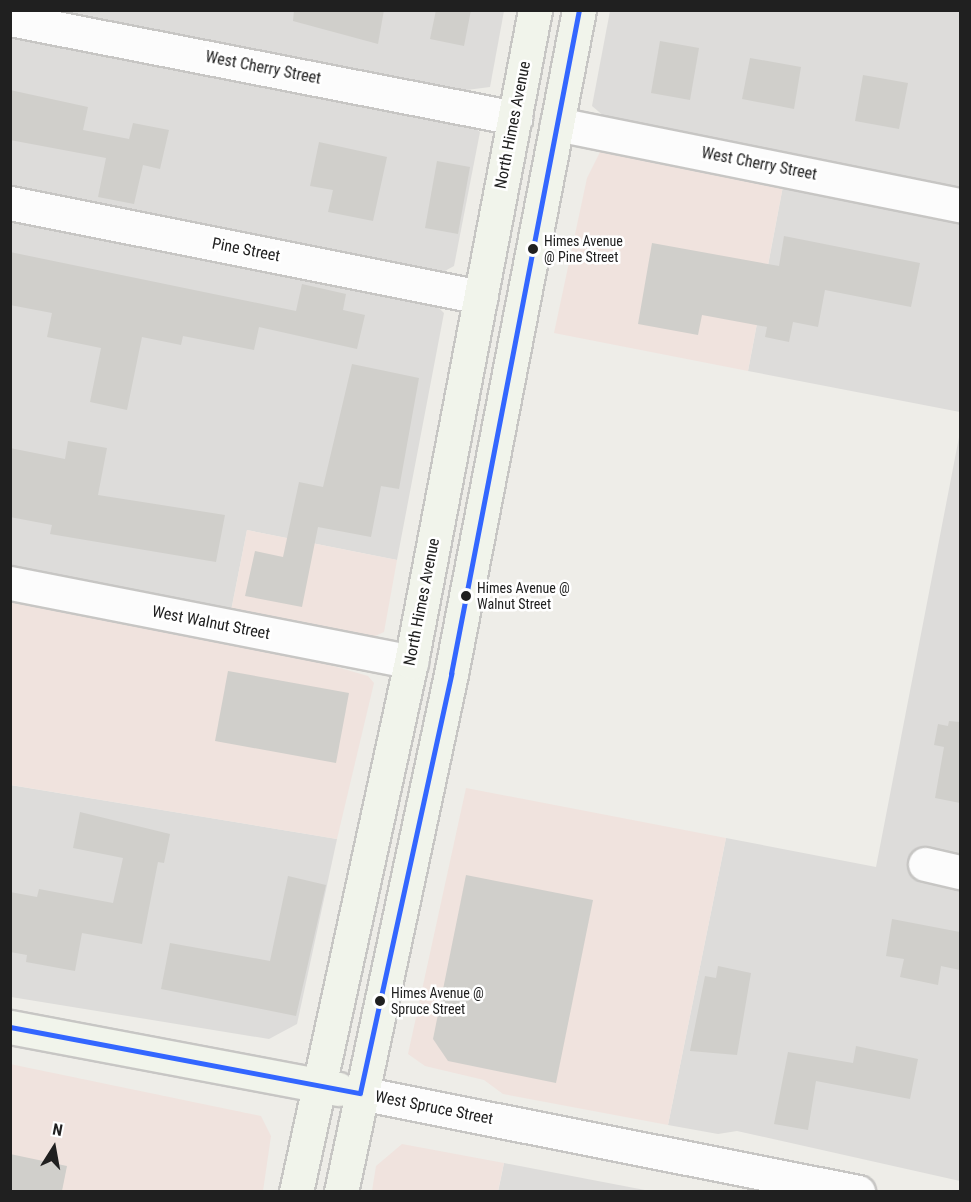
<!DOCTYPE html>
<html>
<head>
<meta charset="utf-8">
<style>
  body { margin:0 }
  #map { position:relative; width:971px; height:1202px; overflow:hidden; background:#eeede8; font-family:"Roboto Condensed",sans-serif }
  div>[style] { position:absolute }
  .residential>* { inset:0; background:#dddcda }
  .commercial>* { inset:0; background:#f0e3de }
  .building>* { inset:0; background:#d0cfcb }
  .roads { filter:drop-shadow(2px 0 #c7c6c4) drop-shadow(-2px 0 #c7c6c4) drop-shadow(0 2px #c7c6c4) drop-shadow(0 -2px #c7c6c4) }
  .street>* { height:33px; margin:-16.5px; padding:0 16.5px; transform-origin:16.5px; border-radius:16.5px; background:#fcfcfc }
  .secondary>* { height:33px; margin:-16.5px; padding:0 16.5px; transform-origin:16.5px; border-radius:16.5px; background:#f1f4eb }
  .bus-1>* { height:4.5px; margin:-2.25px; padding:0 2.25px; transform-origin:2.25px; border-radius:2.25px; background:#36f }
  .dots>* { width:16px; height:16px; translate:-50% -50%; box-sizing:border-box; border:3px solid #fff; border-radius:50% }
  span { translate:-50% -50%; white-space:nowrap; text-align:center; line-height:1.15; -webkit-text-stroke:5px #fff; paint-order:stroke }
  .bus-label { font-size:14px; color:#202020 }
  .left { translate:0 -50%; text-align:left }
  .street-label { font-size:16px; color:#202020 }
  .frame { position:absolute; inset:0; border:12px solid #202020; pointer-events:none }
  .north { position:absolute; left:24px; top:1118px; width:60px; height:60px; -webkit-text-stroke:4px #fff; paint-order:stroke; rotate:11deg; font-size:16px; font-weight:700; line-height:24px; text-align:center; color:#202020 }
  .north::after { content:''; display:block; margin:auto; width:21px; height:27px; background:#202020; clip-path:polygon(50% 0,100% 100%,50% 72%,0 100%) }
</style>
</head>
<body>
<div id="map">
  <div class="residential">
    <div style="clip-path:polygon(40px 11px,504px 11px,490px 87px,451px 92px)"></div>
    <div style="clip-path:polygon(610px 11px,960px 11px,960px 193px,627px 127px,605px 117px,592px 106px)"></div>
    <div style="clip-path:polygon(10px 31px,469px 123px,480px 132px,454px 266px,443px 272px,408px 271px,11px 192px)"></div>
    <div style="clip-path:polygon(783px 186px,960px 220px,960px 412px,748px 371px)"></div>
    <div style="clip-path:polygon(10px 212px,406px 293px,437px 306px,444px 313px,397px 560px,247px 530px,230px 616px,11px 572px)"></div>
    <div style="clip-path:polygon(960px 432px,960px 1181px,737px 1131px,718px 1134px,668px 1125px,726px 838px,876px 867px)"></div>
    <div style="clip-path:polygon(10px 785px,337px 839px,297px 1024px,269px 1039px,11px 997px)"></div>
    <div style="clip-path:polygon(504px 1163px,650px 1191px,498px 1192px)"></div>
  </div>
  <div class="commercial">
    <div style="clip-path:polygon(600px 152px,783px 186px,748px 371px,554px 333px,587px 178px)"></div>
    <div style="clip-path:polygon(247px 530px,397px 560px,384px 632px,371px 638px,230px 616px)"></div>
    <div style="clip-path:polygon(10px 598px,302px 657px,368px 676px,374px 683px,337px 839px,11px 785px)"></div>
    <div style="clip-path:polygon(466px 788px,726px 838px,668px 1125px,503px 1094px,484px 1080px,425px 1066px,408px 1054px)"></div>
    <div style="clip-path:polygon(10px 1064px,261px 1116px,271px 1136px,263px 1191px,11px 1191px)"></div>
    <div style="clip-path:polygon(402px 1144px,504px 1163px,498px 1191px,372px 1191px,376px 1166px)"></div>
  </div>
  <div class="building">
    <div style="clip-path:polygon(294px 10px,384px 10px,378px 44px,293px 21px)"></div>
    <div style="clip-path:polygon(436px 10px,471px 10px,464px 46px,430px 39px)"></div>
    <div style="clip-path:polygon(660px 41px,699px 48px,690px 100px,651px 93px)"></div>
    <div style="clip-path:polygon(750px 58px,801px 67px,794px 109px,742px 99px)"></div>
    <div style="clip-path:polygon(863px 75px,908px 83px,899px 129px,855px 121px)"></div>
    <div style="clip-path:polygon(10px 90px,88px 107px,83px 130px,129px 139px,133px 123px,169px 130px,160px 169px,143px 165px,134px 204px,98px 197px,106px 158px,10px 140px)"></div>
    <div style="clip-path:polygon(319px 142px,387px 157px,373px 221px,328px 212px,333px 190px,310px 186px)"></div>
    <div style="clip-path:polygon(437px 161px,470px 167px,458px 234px,425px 228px)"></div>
    <div style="clip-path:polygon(784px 236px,920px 263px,911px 307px,825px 290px,818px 327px,793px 322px,789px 342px,765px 337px,767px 327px,702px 315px,698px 335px,638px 324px,652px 243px,779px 266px)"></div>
    <div style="clip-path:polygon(10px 252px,296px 311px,302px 284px,346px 294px,343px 310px,365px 315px,357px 349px,259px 327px,254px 350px,183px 336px,181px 345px,142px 337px,127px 410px,90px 402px,101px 348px,47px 337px,52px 313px,10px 305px)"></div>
    <div style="clip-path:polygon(352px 364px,419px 378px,399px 489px,381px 486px,371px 537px,318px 527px,302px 607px,245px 596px,255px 551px,283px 557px,299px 482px,323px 487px)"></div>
    <div style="clip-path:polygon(68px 441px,107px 448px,98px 495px,225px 515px,216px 562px,50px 534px,52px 525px,10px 517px,10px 448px,65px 459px)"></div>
    <div style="clip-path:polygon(228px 671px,349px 693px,336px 763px,215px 741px)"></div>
    <div style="clip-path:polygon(949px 721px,960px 722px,960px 803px,935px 798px,944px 747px,934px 745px,938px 724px,948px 726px)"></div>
    <div style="clip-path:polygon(80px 812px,170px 834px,164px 863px,158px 862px,142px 944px,82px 933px,75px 971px,26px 962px,27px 955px,10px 952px,10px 892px,37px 897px,39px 889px,113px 903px,123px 858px,73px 848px)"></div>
    <div style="clip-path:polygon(466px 875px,593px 900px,556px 1083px,448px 1061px,433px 1039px)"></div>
    <div style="clip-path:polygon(288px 876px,326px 885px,296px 1016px,161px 989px,170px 943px,270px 961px)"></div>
    <div style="clip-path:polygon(892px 919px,960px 932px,960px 970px,941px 966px,938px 985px,900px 977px,904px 959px,886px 956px)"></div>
    <div style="clip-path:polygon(718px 966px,751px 973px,737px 1055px,690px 1051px,705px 976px,716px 978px)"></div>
    <div style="clip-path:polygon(856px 1046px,918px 1059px,910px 1099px,816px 1081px,808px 1130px,774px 1124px,788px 1052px,853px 1063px)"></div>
    <div style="clip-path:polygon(10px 1154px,67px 1166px,62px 1191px,10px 1191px)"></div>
  </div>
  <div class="roads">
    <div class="street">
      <div style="left:10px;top:19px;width:515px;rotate:11.09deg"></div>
      <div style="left:557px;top:124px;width:411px;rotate:11.4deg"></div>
      <div style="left:10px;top:203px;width:480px;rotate:11.3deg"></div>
      <div style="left:10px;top:583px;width:409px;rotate:11.1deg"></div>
      <div style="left:925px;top:864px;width:36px;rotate:13deg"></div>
      <div style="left:360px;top:1093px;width:508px;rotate:11.24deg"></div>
    </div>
    <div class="secondary">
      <div style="left:10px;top:1027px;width:334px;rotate:10.7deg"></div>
      <div style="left:296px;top:1192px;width:542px;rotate:-77.76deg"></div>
      <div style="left:411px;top:662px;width:664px;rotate:-79.23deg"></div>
      <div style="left:341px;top:1192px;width:530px;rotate:-78.01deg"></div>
      <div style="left:451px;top:674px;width:676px;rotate:-79.09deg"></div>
    </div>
  </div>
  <div class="bus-1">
    <div style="left:10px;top:1027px;width:356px;rotate:10.7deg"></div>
    <div style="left:360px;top:1093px;width:429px;rotate:-77.7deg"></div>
    <div style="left:451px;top:674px;width:676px;rotate:-79.09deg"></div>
  </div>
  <div class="dots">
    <div style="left:533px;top:249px;background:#202020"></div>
    <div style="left:466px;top:596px;background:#202020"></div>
    <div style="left:380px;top:1001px;background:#202020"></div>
  </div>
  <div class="bus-label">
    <span class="left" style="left:544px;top:249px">Himes Avenue<br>@ Pine Street</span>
    <span class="left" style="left:477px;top:596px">Himes Avenue @<br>Walnut Street</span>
    <span class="left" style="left:391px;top:1001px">Himes Avenue @<br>Spruce Street</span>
  </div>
  <div class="street-label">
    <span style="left:263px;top:68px;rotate:11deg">West Cherry Street</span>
    <span style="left:513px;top:125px;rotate:-79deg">North Himes Avenue</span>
    <span style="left:759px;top:164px;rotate:11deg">West Cherry Street</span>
    <span style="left:246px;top:250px;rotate:11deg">Pine Street</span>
    <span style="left:422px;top:602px;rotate:-79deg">North Himes Avenue</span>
    <span style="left:211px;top:623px;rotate:11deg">West Walnut Street</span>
    <span style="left:434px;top:1108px;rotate:11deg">West Spruce Street</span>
  </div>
  <div class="frame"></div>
  <div class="north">N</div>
</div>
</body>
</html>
